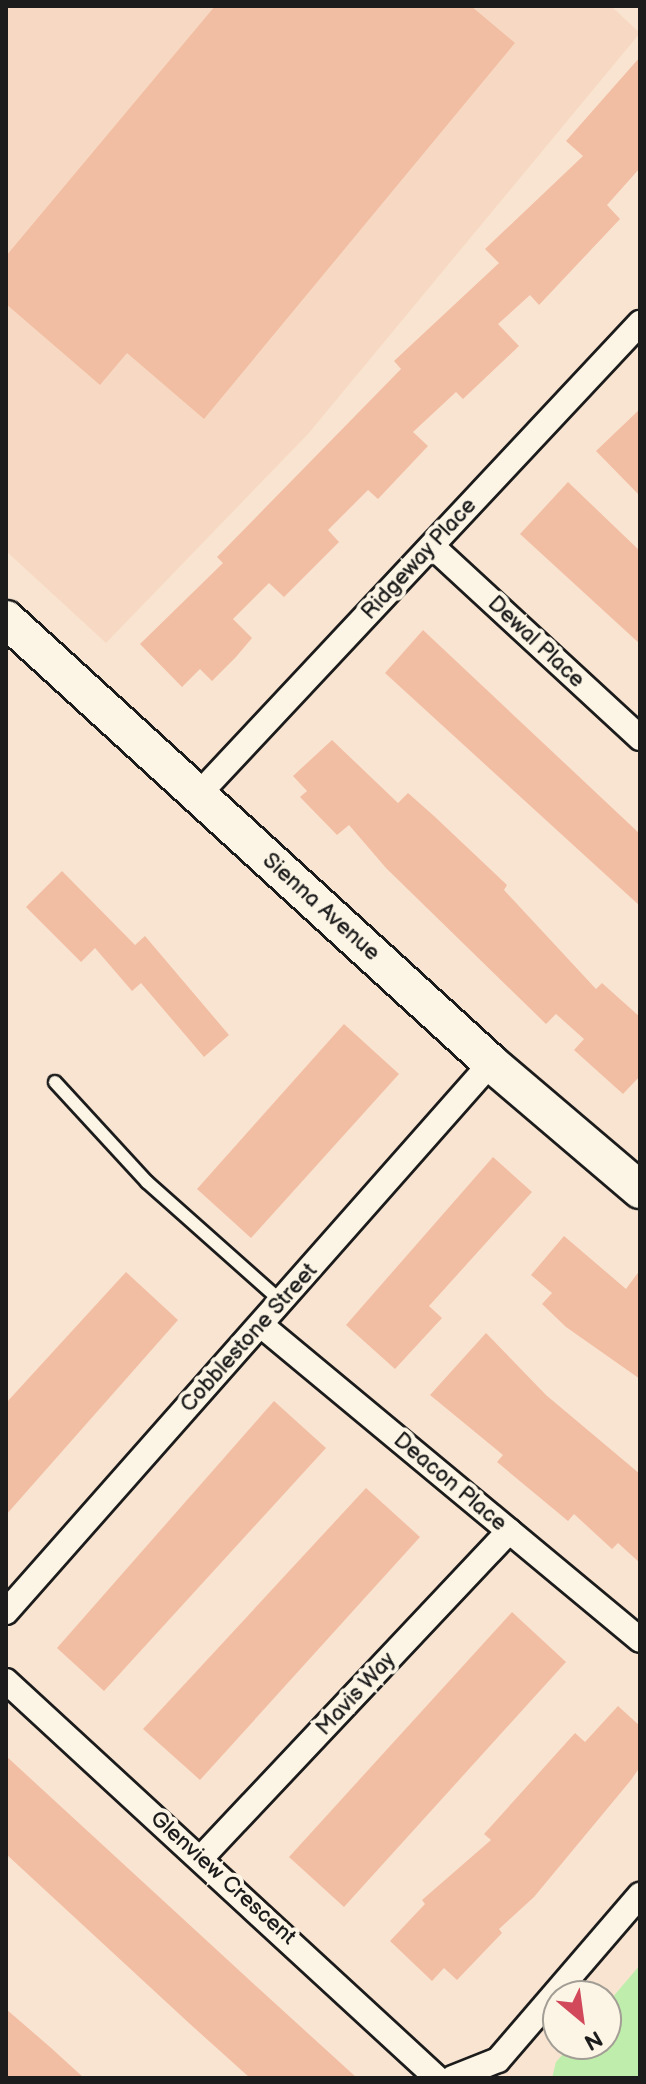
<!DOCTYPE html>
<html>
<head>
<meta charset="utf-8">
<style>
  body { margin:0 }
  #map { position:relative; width:646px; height:2084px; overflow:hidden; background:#f9e4d1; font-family:"Balsamiq Sans",sans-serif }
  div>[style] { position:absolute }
  .built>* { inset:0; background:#f7d9c3 }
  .green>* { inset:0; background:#bfedab }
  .building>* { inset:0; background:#f2bea3 }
  .roads { filter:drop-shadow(2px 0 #1c1c1c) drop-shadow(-2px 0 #1c1c1c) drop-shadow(0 2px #1c1c1c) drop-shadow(0 -2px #1c1c1c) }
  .lane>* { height:12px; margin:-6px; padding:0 6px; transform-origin:6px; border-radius:6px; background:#fcf5e5 }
  .street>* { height:24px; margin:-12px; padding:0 12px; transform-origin:12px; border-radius:12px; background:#fcf5e5 }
  .secondary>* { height:36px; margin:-18px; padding:0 18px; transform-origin:18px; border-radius:18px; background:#fcf5e5 }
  span { translate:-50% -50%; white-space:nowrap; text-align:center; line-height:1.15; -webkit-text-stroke:8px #fcf5e5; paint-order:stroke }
  .street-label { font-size:22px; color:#1c1c1c }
  .frame { position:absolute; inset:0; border:8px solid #1c1c1c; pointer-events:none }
  .north { position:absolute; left:542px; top:1980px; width:80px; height:80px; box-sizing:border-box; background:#fcf5e5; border:2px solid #a29e95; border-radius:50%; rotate:151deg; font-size:22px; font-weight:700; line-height:32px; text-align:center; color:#1c1c1c }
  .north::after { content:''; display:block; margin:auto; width:28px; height:36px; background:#d1495b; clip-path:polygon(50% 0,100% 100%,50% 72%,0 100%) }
</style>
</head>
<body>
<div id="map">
  <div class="built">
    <div style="clip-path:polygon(6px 6px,611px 6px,640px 33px,308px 434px,106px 643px,6px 551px)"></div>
  </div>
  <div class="green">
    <div style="clip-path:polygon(640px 1965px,640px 2078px,552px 2078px,556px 2062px,572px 2044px,606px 2044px,606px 2005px)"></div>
  </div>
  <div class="building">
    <div style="clip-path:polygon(215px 6px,471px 6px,515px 43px,204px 419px,127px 353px,100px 385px,6px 304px,6px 256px)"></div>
    <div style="clip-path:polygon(640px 57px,640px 168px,607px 205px,620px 219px,539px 305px,530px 295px,498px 324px,519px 346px,463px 399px,456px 392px,413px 432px,428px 446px,378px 499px,368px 490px,328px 530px,339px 542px,284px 597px,269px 583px,233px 619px,252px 638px,236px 657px,212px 681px,200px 669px,182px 687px,140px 644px,223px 563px,217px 557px,401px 369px,394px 361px,499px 263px,485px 249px,583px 156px,566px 141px)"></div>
    <div style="clip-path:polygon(640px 409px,640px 496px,596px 451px)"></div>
    <div style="clip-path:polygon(568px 482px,640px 551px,640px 644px,520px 534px)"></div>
    <div style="clip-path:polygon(423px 630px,640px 834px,640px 906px,385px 673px)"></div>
    <div style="clip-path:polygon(332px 740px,398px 803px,408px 793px,434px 816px,507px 885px,504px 890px,596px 989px,602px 983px,640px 1017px,640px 1076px,623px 1094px,574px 1050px,584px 1039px,556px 1014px,546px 1024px,386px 868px,349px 825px,337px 835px,300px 797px,307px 791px,293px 776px)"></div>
    <div style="clip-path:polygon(62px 871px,135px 945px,145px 936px,229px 1035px,204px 1057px,141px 983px,132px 991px,95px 948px,81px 962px,26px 907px)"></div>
    <div style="clip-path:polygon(344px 1024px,399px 1074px,251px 1238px,197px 1189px)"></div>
    <div style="clip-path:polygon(493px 1157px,532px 1192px,429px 1306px,442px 1318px,395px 1369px,346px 1325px)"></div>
    <div style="clip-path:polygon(564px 1236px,626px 1289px,640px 1270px,640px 1379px,566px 1327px,542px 1304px,552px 1293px,531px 1275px)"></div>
    <div style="clip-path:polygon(126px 1272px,178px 1320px,6px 1515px,6px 1403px)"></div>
    <div style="clip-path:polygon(486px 1333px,546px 1395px,640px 1474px,640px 1563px,618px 1543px,612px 1549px,574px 1514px,568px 1521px,497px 1462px,503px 1455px,430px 1395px)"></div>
    <div style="clip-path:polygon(274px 1401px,326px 1448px,104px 1691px,57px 1648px)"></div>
    <div style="clip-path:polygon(366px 1488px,420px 1537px,200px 1780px,143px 1729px)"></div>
    <div style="clip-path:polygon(512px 1612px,566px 1662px,344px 1907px,289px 1857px)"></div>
    <div style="clip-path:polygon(618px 1706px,640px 1726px,640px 1767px,631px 1780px,534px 1897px,499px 1929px,502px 1933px,457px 1980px,444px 1968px,432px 1981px,390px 1941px,425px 1904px,422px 1900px,491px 1840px,484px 1834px,575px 1733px,585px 1742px)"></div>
    <div style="clip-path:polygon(6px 1756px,256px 1986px,357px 2078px,250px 2078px,190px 2024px,6px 1854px)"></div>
    <div style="clip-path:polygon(6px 2009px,50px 2047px,84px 2078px,6px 2078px)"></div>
  </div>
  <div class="roads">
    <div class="lane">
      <div style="left:55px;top:1082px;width:136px;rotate:47.4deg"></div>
      <div style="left:147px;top:1182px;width:181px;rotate:41.6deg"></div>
    </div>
    <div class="street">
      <div style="left:432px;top:546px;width:283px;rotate:42.7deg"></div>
      <div style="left:198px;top:795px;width:647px;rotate:-46.88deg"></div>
      <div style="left:261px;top:1325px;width:493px;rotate:39.7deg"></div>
      <div style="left:6px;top:1612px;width:733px;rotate:-48.54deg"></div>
      <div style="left:6px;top:1681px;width:586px;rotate:42.65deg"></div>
      <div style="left:202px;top:1857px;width:448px;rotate:-46.7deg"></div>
      <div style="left:453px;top:2078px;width:48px;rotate:-21.8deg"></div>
      <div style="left:498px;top:2060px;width:218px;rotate:-49.3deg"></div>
    </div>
    <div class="secondary">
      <div style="left:6px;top:619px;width:658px;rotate:42.47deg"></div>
      <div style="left:491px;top:1063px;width:196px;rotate:40.4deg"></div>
    </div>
  </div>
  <div class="street-label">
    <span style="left:419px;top:559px;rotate:-47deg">Ridgeway Place</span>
    <span style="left:536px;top:642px;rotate:43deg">Dewal Place</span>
    <span style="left:321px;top:907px;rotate:42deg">Sienna Avenue</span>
    <span style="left:249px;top:1338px;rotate:-48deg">Cobblestone Street</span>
    <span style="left:450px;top:1482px;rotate:40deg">Deacon Place</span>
    <span style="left:356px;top:1694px;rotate:-47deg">Mavis Way</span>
    <span style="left:223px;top:1878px;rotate:42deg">Glenview Crescent</span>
  </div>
  <div class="frame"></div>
  <div class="north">N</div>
</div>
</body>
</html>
